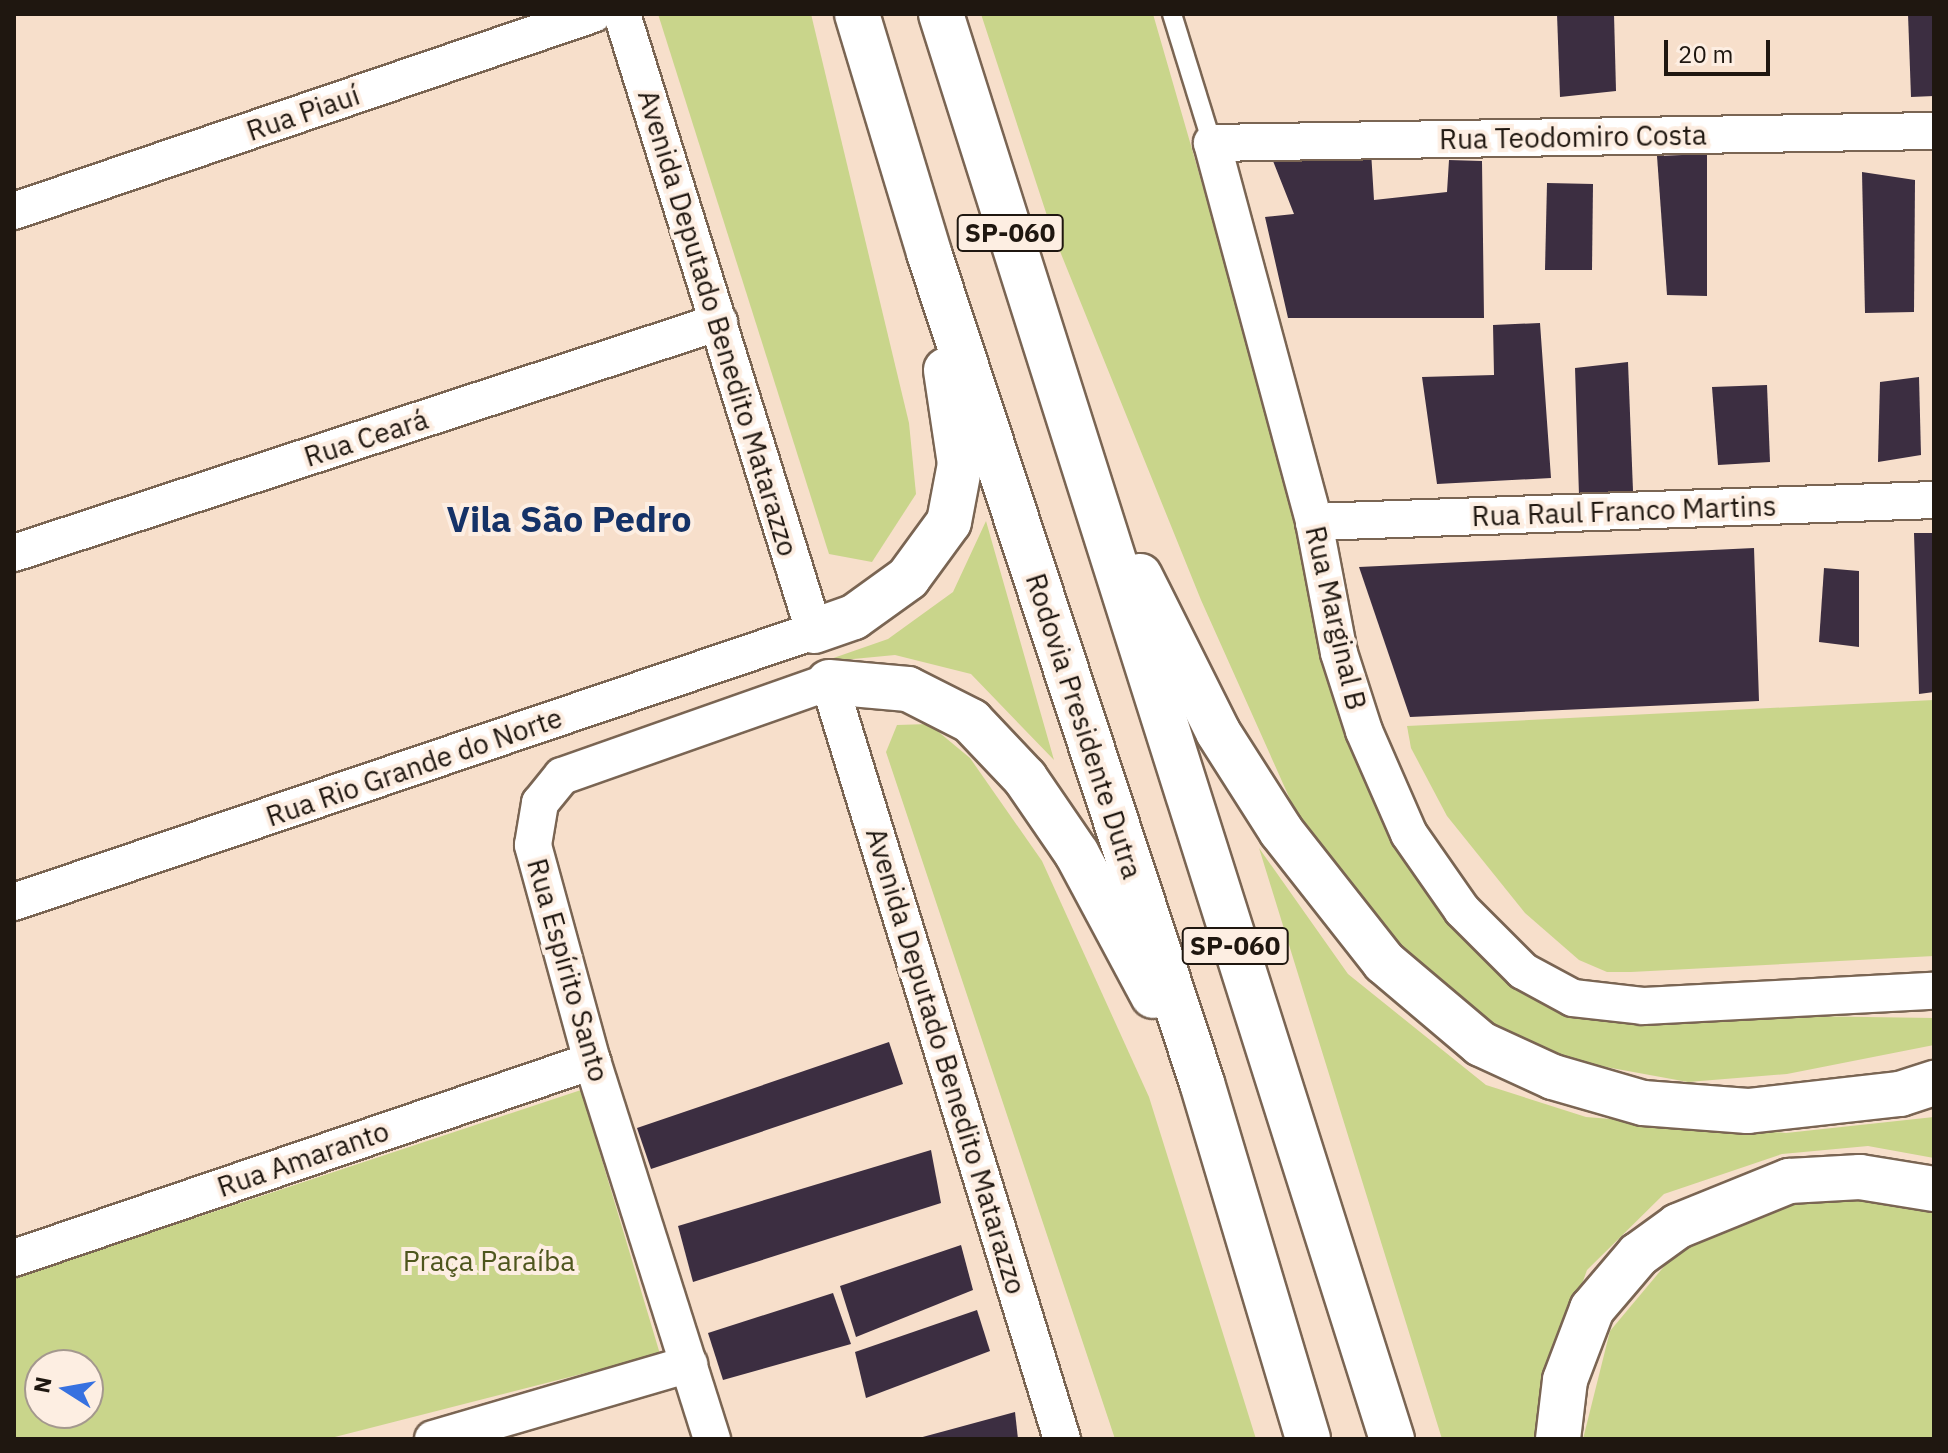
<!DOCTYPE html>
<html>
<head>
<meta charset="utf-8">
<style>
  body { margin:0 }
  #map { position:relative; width:1948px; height:1453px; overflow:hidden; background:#f7dfcb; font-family:"IBM Plex Sans",sans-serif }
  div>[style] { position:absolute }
  .green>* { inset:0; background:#c9d58b }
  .building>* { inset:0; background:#3c2e41 }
  .roads { filter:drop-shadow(2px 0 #7a6553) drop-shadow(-2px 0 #7a6553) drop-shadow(0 2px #7a6553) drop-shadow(0 -2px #7a6553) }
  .lane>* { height:18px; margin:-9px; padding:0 9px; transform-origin:9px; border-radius:9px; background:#fff }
  .street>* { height:36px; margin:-18px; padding:0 18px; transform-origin:18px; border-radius:18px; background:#fff }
  .highway>* { height:44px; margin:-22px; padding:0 22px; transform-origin:22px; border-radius:22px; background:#fff }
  span { translate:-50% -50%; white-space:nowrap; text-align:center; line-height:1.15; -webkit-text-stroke:8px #fdeee2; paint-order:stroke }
  .shield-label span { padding:2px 6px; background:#fdeee2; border:2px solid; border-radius:6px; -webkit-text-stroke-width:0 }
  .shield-label { font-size:26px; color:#1f1710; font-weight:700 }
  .street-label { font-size:28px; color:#1f1710 }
  .park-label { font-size:28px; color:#4e561d }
  .district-label { font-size:36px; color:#153267; font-weight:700 }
  .frame { position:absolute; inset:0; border:16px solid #1f1710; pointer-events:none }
  .north { position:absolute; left:24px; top:1349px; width:80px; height:80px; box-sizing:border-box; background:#fdeee2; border:2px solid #a4988e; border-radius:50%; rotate:281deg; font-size:22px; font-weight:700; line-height:32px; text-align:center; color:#1f1710 }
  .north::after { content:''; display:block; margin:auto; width:28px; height:36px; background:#3771e0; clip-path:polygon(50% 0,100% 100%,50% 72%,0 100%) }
  .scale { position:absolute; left:1664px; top:40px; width:106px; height:36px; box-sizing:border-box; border:4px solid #1f1710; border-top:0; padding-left:10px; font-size:24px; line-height:28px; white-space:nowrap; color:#1f1710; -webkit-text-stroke:6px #fdeee2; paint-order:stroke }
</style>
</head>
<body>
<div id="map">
  <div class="green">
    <div style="clip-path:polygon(658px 14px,811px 14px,909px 423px,916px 494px,872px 562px,829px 554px)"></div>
    <div style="clip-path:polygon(981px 14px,1153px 14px,1386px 821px,1593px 1013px,1934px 1018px,1934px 1045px,1787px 1074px,1688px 1082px,1595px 1065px,1497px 1034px,1369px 924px,1302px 826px,1201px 600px,1053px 234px)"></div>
    <div style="clip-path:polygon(986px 521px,1054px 760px,971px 674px,895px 655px,822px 662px,888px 639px,953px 592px)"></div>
    <div style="clip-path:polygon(1934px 700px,1934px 956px,1631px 972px,1607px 972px,1579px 960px,1525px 913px,1447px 816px,1411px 748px,1407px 726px)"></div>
    <div style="clip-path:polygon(929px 724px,970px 758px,1042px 861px,1149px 1097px,1256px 1439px,1115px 1439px,886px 752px,897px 725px)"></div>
    <div style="clip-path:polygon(1259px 848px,1348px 974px,1486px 1085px,1586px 1117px,1786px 1133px,1934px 1117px,1934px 1158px,1868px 1146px,1782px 1154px,1664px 1194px,1587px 1270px,1545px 1387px,1538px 1439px,1442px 1439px)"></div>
    <div style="clip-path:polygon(evenodd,581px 1090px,660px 1354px,327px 1439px,14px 1439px,14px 1278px,581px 1090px,40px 1365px,88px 1365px,88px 1413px,40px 1413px,40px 1365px)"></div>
    <div style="clip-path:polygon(1828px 1193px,1934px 1207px,1934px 1439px,1583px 1439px,1610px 1331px,1672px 1257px,1744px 1209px)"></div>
  </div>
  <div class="building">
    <div style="clip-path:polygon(1557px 14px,1614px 14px,1616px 91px,1560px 97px)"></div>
    <div style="clip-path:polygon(1908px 14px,1934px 14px,1934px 96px,1911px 97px)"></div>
    <div style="clip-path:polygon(1371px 151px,1374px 200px,1447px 192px,1449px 160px,1482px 161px,1484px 318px,1288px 318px,1265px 217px,1294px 214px,1273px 161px)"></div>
    <div style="clip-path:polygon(1707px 154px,1707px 296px,1667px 295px,1657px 156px)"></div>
    <div style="clip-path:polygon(1862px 172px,1915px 180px,1914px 312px,1865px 313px)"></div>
    <div style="clip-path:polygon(1547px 183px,1593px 184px,1592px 270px,1545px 270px)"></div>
    <div style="clip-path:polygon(1540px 323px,1551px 478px,1437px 484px,1422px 377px,1494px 375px,1493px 325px)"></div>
    <div style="clip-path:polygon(1628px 362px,1633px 491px,1579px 496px,1575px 368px)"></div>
    <div style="clip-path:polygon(1919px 377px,1921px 455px,1878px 462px,1880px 382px)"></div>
    <div style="clip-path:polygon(1767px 385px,1770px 462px,1718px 465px,1712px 387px)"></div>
    <div style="clip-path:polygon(1914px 533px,1934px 533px,1934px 692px,1919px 694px)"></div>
    <div style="clip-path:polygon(1754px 548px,1759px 701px,1410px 717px,1359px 567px)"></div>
    <div style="clip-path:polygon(1824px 568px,1859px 571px,1859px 647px,1819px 642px)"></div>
    <div style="clip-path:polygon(889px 1042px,903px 1084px,651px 1169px,637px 1128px)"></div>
    <div style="clip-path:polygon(931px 1150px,941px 1203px,693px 1282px,678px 1226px)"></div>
    <div style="clip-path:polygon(961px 1245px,973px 1290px,856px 1337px,840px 1286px)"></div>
    <div style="clip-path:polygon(833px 1293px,851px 1344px,723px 1380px,708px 1333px)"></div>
    <div style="clip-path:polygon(977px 1310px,990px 1351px,866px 1398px,855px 1352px)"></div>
    <div style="clip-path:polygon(1015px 1412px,1018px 1439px,919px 1439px,919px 1438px)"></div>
  </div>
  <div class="roads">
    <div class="lane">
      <div style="left:1172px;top:14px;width:135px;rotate:72.8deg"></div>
    </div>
    <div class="street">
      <div style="left:1934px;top:131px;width:722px;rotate:179.05deg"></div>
      <div style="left:1212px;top:143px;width:392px;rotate:74.9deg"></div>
      <div style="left:1314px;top:522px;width:133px;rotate:79.2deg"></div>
      <div style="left:1339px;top:653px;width:82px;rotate:72.2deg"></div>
      <div style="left:1364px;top:731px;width:112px;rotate:66.4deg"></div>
      <div style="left:1409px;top:834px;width:93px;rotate:55.1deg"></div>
      <div style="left:1462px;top:910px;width:86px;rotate:45deg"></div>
      <div style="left:1523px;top:971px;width:57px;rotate:28.4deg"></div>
      <div style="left:1573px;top:998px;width:70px;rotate:6.5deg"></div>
      <div style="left:1643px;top:1006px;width:291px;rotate:-3deg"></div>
      <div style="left:14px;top:211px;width:612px;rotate:-18.79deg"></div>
      <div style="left:1314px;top:522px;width:620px;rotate:-2.03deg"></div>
      <div style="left:14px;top:553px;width:742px;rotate:-18.14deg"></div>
      <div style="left:14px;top:902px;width:845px;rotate:-18.71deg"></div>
      <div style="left:814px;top:631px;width:646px;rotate:-107.29deg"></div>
      <div style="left:14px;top:1258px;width:611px;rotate:-18.82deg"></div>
      <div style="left:433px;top:1439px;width:267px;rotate:-16.3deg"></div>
      <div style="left:712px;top:1439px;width:397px;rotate:-107.6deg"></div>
      <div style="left:592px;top:1061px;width:224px;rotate:-105.3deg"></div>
      <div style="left:533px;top:845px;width:43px;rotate:-80.5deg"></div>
      <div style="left:540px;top:803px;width:35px;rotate:-51deg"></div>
      <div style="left:562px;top:776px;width:283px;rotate:-19.4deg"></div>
      <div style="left:829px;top:682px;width:792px;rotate:72.89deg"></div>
    </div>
    <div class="highway">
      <div style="left:857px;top:14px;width:250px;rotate:73.2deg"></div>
      <div style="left:929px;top:253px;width:874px;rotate:71.79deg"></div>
      <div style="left:1202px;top:1083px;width:371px;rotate:73.4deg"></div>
      <div style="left:941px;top:14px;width:1495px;rotate:72.44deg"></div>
      <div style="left:1140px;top:576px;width:174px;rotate:63.4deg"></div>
      <div style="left:1218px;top:732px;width:117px;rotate:57.5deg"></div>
      <div style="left:1281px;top:831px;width:167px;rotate:51.8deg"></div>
      <div style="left:1384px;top:962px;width:127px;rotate:40.2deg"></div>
      <div style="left:1481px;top:1044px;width:79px;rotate:24.6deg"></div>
      <div style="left:1553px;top:1077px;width:94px;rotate:16.1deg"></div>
      <div style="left:1643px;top:1103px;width:105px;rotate:4.4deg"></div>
      <div style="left:1748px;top:1111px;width:153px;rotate:-6.4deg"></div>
      <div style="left:1900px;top:1094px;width:36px;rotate:-18deg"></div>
      <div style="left:814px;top:631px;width:42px;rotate:-19.3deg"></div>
      <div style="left:854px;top:617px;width:67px;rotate:-35.8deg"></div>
      <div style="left:908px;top:578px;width:69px;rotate:-53.8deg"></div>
      <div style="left:949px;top:522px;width:59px;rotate:-79.3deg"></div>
      <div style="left:960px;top:464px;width:95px;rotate:-98.5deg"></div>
      <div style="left:829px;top:682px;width:79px;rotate:5.1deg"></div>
      <div style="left:908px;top:689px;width:71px;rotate:26.9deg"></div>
      <div style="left:971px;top:721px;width:79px;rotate:46.5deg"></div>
      <div style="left:1025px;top:778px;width:92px;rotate:55.6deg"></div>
      <div style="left:1077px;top:854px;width:161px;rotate:61.8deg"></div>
      <div style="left:1558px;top:1439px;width:59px;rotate:-83.2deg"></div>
      <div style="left:1565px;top:1380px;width:76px;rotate:-69.2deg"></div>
      <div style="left:1592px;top:1309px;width:71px;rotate:-49.6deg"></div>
      <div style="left:1638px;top:1255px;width:49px;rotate:-35.9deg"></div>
      <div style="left:1678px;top:1226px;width:120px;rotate:-22.1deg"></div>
      <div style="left:1789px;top:1181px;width:71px;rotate:-3.2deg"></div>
      <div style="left:1860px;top:1177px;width:75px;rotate:9.2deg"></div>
    </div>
  </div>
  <div class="shield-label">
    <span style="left:1010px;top:233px">SP-060</span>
    <span style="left:1235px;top:946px">SP-060</span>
  </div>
  <div class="street-label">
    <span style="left:303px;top:113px;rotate:-19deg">Rua Piauí</span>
    <span style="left:1573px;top:137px;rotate:-1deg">Rua Teodomiro Costa</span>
    <span style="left:718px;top:323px;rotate:73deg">Avenida Deputado Benedito Matarazzo</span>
    <span style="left:366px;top:438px;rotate:-18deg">Rua Ceará</span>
    <span style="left:1624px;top:511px;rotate:-2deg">Rua Raul Franco Martins</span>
    <span style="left:1336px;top:618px;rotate:77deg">Rua Marginal B</span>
    <span style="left:1084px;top:726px;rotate:72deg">Rodovia Presidente Dutra</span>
    <span style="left:414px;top:767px;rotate:-19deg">Rua Rio Grande do Norte</span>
    <span style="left:568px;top:970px;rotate:74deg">Rua Espírito Santo</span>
    <span style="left:946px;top:1061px;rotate:73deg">Avenida Deputado Benedito Matarazzo</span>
    <span style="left:303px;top:1159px;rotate:-19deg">Rua Amaranto</span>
  </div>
  <div class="park-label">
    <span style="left:489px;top:1261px">Praça Paraíba</span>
  </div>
  <div class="district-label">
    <span style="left:569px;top:519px">Vila São Pedro</span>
  </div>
  <div class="frame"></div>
  <div class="north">N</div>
  <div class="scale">20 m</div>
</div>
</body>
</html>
